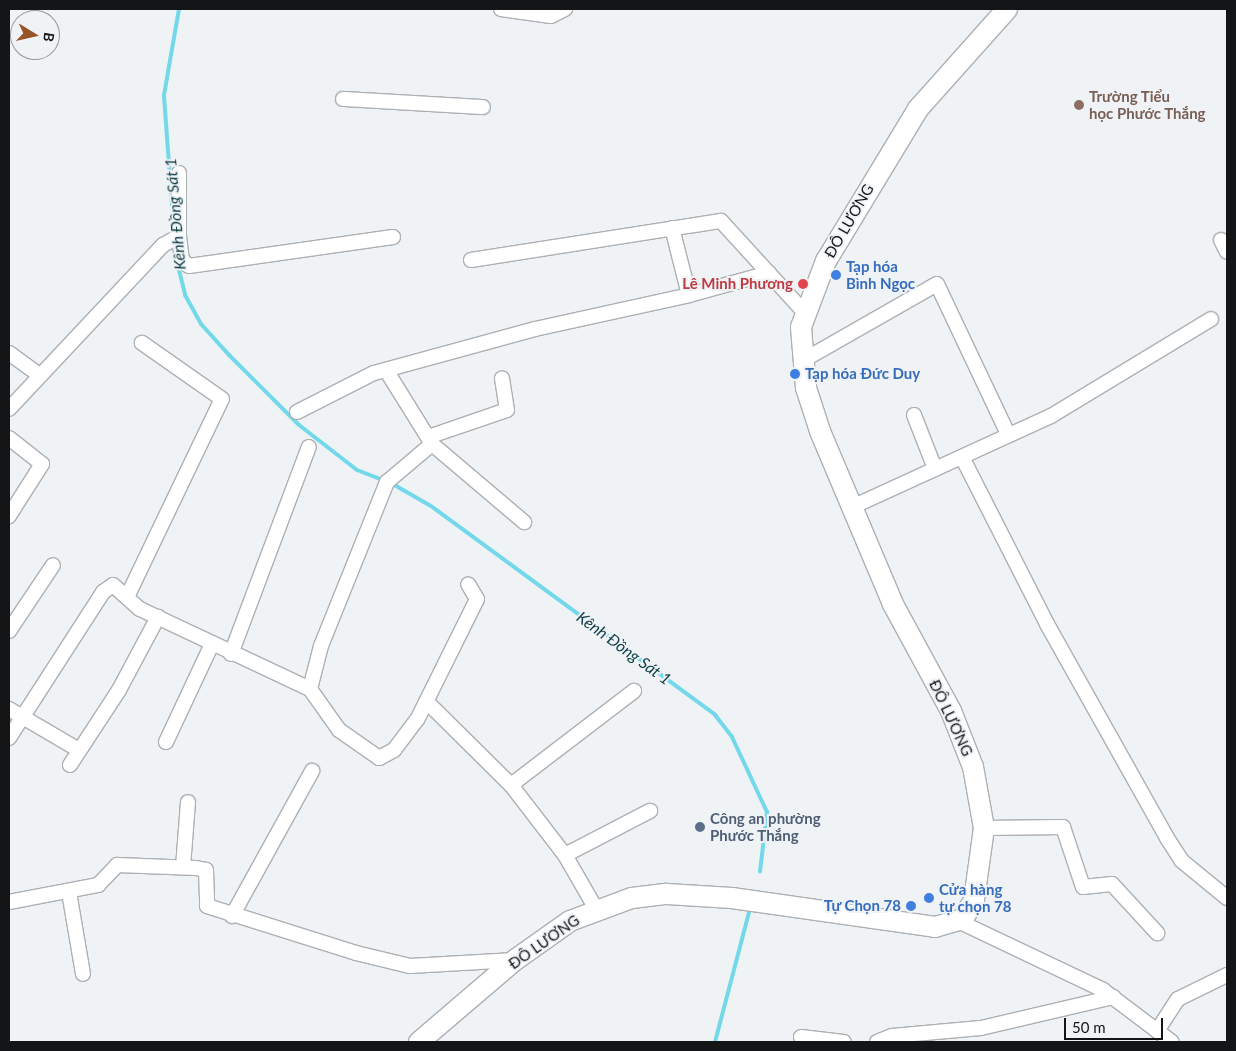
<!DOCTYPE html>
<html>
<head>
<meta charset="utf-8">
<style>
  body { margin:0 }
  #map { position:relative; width:1236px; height:1051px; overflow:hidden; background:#f0f3f6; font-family:Lato,sans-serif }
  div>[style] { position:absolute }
  .stream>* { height:4px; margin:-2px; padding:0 2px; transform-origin:2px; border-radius:2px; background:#73d8ea }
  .roads { filter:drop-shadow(1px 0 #adb0b3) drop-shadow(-1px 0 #adb0b3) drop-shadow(0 1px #adb0b3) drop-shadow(0 -1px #adb0b3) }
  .street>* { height:14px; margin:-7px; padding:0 7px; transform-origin:7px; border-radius:7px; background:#fff }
  .secondary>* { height:20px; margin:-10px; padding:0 10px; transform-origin:10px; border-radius:10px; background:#fff }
  .dots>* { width:14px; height:14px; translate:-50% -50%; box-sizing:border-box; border:2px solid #f0f3f6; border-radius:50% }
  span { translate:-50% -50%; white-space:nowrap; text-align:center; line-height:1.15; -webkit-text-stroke:4px #f0f3f6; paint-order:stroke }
  .education-label { font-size:15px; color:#785e54; font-weight:700 }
  .left { translate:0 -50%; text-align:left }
  .street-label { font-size:15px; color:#141516 }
  .shop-label { font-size:15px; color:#366cbe; font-weight:700 }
  .right { translate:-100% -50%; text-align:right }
  .health-label { font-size:15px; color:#be3a42; font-weight:700 }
  .service-label { font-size:15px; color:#4e5e75; font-weight:700 }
  .water-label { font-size:16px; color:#0d3d45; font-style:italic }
  .frame { position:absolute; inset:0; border:10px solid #141516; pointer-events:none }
  .north { position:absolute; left:10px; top:10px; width:50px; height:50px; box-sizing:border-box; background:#f0f3f6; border:1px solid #989a9c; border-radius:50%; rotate:99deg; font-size:14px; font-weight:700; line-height:20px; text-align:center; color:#141516 }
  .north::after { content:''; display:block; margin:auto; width:18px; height:22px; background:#985428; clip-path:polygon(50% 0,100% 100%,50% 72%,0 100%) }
  .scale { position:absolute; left:1064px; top:1018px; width:99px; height:22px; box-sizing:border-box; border:2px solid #141516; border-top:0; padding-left:6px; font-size:15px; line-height:18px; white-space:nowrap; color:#141516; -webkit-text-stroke:4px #f0f3f6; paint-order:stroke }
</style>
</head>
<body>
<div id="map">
  <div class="stream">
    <div style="left:172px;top:205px;width:110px;rotate:-94.2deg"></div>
    <div style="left:164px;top:95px;width:87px;rotate:-80.1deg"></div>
    <div style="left:177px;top:262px;width:34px;rotate:76deg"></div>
    <div style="left:185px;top:295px;width:33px;rotate:61deg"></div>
    <div style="left:201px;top:324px;width:42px;rotate:47.9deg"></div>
    <div style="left:229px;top:355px;width:99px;rotate:45deg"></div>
    <div style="left:299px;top:425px;width:73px;rotate:37.8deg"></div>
    <div style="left:357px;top:470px;width:28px;rotate:21deg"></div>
    <div style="left:391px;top:483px;width:46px;rotate:29.9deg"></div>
    <div style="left:431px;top:506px;width:353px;rotate:36.3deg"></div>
    <div style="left:715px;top:715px;width:28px;rotate:52deg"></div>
    <div style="left:732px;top:737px;width:83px;rotate:65deg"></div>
    <div style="left:767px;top:812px;width:60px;rotate:96.7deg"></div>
    <div style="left:715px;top:1042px;width:138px;rotate:-75.3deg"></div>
  </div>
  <div class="roads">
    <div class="street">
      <div style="left:501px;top:9px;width:50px;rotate:8deg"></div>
      <div style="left:551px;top:16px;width:16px;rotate:-27deg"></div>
      <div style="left:343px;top:99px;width:140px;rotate:3.3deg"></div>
      <div style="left:179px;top:173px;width:63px;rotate:90deg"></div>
      <div style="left:179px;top:236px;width:24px;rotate:83deg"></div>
      <div style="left:182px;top:260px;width:9px;rotate:41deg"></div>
      <div style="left:189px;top:266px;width:206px;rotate:-8.1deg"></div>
      <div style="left:1221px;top:240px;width:13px;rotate:63deg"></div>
      <div style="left:471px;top:260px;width:253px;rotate:-8.9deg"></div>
      <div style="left:721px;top:221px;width:123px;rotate:47.6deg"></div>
      <div style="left:689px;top:295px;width:83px;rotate:-15.4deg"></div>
      <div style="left:9px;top:353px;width:36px;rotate:36deg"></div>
      <div style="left:802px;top:361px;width:155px;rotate:-29.7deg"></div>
      <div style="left:937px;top:284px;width:166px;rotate:64.7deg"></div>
      <div style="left:386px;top:370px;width:87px;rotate:58.1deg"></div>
      <div style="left:432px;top:444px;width:121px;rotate:40.3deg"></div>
      <div style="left:9px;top:409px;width:225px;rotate:-46.8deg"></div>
      <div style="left:163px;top:245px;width:18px;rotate:-29deg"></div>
      <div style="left:297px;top:412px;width:86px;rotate:-26.9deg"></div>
      <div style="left:374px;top:373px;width:167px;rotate:-15.3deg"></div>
      <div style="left:535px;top:329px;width:158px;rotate:-12.4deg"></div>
      <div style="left:689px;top:295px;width:69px;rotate:-104.2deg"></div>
      <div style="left:914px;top:415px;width:58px;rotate:68.7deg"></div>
      <div style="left:428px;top:437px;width:83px;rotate:-18.9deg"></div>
      <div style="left:507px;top:410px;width:32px;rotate:-99deg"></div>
      <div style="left:9px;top:438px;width:42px;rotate:38.2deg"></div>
      <div style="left:42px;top:464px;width:62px;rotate:122.4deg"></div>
      <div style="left:962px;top:457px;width:187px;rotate:63deg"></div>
      <div style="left:1047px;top:624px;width:245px;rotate:60.7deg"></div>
      <div style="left:1167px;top:838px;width:27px;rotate:57deg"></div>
      <div style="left:1182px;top:861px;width:58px;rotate:39.4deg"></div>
      <div style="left:852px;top:507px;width:219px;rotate:-24.6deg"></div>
      <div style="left:1051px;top:416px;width:187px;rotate:-31.2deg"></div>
      <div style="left:128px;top:595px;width:217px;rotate:-64.4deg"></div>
      <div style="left:222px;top:399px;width:98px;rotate:-145deg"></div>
      <div style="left:9px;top:631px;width:79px;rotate:-56.3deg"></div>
      <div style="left:231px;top:654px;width:221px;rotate:-69.4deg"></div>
      <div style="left:310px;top:689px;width:44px;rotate:-75.7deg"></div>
      <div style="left:321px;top:646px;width:177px;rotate:-68.1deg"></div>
      <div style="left:387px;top:482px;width:59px;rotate:-40.2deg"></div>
      <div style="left:427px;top:702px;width:118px;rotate:44.7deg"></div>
      <div style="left:511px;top:785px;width:88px;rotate:52.4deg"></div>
      <div style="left:565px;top:855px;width:62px;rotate:60.1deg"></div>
      <div style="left:9px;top:709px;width:81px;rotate:30.4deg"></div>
      <div style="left:9px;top:738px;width:174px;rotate:-57.2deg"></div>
      <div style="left:103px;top:592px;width:12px;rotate:-35deg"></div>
      <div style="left:113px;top:585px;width:36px;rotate:42deg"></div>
      <div style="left:140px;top:609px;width:188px;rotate:25.2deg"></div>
      <div style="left:310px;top:689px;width:50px;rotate:54.7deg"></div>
      <div style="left:339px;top:730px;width:49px;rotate:35deg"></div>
      <div style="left:379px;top:758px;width:17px;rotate:-28deg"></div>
      <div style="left:394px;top:750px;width:38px;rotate:-53deg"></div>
      <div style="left:417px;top:720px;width:135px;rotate:-63.6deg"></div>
      <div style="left:477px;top:599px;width:17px;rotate:-121deg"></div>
      <div style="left:166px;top:742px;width:108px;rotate:-64.9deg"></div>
      <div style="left:70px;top:765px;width:90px;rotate:-56.8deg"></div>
      <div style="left:119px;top:690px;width:83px;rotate:-61.9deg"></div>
      <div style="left:511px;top:785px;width:155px;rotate:-37.4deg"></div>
      <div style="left:984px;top:828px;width:79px;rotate:-0.7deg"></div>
      <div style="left:1063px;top:827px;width:63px;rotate:71.6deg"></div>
      <div style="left:1083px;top:887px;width:29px;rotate:-6deg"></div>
      <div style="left:1112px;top:884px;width:67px;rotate:47.4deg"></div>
      <div style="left:565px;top:855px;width:96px;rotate:-27.4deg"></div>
      <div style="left:183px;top:867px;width:65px;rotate:-85.6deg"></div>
      <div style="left:69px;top:892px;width:83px;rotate:80.3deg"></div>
      <div style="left:9px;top:902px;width:91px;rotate:-10.8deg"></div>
      <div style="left:98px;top:885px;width:28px;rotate:-46deg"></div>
      <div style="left:117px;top:865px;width:79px;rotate:2.2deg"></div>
      <div style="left:196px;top:868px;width:10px;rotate:11deg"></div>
      <div style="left:206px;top:870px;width:36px;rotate:88deg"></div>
      <div style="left:207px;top:906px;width:156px;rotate:17.5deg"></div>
      <div style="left:356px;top:953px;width:56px;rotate:13.5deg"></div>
      <div style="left:410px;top:966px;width:105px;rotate:-3.3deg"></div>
      <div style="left:232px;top:916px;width:166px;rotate:-61.1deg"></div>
      <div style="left:958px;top:921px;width:161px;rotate:25.4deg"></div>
      <div style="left:1103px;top:990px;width:86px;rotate:37deg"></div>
      <div style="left:1157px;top:1031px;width:38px;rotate:-57deg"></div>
      <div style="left:1178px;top:999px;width:55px;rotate:-26.1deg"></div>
      <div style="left:801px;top:1037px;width:43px;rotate:6.6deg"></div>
      <div style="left:877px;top:1042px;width:16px;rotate:-22deg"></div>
      <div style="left:892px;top:1036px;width:89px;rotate:-5.1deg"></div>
      <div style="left:981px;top:1028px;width:136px;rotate:-13.2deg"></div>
    </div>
    <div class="secondary">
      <div style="left:419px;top:1042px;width:126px;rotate:-40.5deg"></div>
      <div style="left:515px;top:960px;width:67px;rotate:-35.3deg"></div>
      <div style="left:570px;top:921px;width:66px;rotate:-20.4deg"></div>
      <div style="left:632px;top:898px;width:35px;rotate:-7deg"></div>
      <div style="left:667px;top:894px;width:65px;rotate:3.5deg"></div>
      <div style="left:732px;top:898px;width:205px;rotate:8.1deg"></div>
      <div style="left:935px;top:927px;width:29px;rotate:-16deg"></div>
      <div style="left:963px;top:919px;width:22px;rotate:-60deg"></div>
      <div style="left:974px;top:900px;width:73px;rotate:-82.1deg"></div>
      <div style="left:984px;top:828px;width:62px;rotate:-100.2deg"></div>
      <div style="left:973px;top:767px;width:60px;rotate:-111.4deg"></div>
      <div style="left:951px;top:711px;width:122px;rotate:-118.5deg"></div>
      <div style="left:893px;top:604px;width:188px;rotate:-112.9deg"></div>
      <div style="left:820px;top:431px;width:45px;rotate:-108deg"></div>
      <div style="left:806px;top:388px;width:61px;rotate:-94.7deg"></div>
      <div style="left:801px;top:327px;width:71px;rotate:-69.3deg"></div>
      <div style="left:826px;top:261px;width:178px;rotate:-58.8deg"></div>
      <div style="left:918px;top:109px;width:134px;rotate:-48.3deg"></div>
    </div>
  </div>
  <div class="dots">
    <div style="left:1079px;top:105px;background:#8d6e63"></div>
    <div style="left:836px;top:275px;background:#3f7fe0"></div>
    <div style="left:803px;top:284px;background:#e0444e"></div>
    <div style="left:795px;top:374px;background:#3f7fe0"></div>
    <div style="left:700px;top:827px;background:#5c6f8a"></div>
    <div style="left:929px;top:898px;background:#3f7fe0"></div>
    <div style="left:911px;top:906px;background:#3f7fe0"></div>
  </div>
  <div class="education-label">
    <span class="left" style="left:1089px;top:105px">Trường Tiểu<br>học Phước Thắng</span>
  </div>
  <div class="street-label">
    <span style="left:849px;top:221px;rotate:-60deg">ĐÔ LƯƠNG</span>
    <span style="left:951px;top:718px;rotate:65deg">ĐÔ LƯƠNG</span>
    <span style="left:544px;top:942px;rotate:-35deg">ĐÔ LƯƠNG</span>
  </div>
  <div class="shop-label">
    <span class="left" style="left:846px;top:275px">Tạp hóa<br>Bình Ngọc</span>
    <span class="left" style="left:805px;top:374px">Tạp hóa Đức Duy</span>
    <span class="left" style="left:939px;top:898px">Cửa hàng<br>tự chọn 78</span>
    <span class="right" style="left:901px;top:906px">Tự Chọn 78</span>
  </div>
  <div class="health-label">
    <span class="right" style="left:793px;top:284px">Lê Minh Phương</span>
  </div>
  <div class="service-label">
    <span class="left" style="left:710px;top:827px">Công an phường<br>Phước Thắng</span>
  </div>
  <div class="water-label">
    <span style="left:175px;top:214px;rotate:-95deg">Kênh Đồng Sát 1</span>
    <span style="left:624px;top:648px;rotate:36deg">Kênh Đồng Sát 1</span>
  </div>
  <div class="frame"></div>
  <div class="north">B</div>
  <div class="scale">50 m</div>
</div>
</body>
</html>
